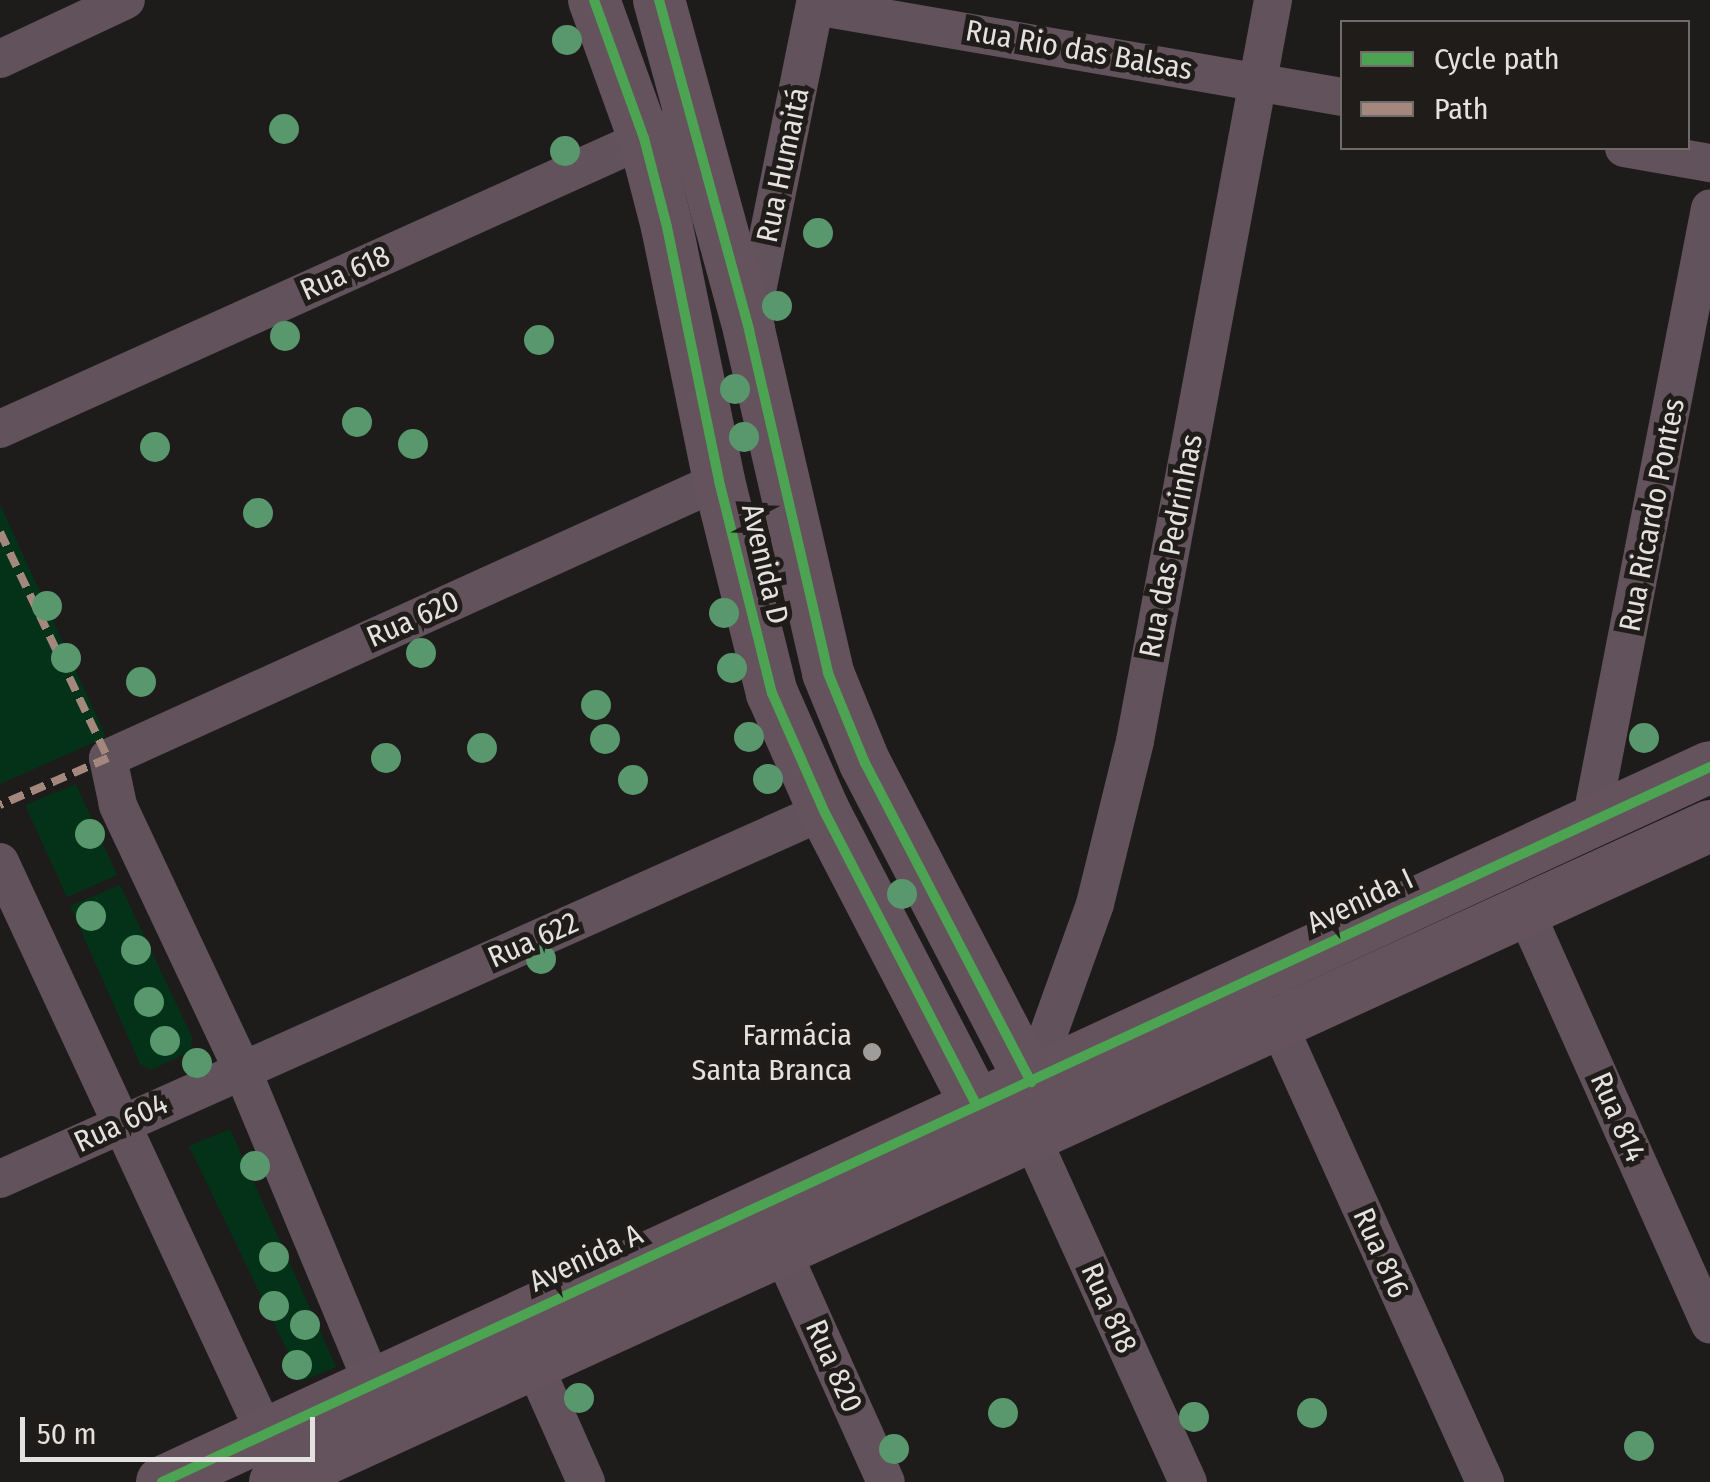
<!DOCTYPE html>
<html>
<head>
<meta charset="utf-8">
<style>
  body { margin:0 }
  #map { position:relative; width:1710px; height:1482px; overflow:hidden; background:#1e1c1b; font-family:"Fira Sans Condensed",sans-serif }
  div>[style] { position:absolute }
  .green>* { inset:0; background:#043218 }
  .street>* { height:38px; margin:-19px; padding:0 19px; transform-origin:19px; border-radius:19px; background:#61525b }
  .secondary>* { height:52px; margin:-26px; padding:0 26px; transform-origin:26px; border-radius:26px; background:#64535c }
  .quiet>* { height:8px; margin-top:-4px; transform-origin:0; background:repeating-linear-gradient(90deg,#a5887d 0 15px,transparent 0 23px) }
  .cycleway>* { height:10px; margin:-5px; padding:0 5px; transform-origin:5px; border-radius:5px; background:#4ca352 }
  .trees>* { width:30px; height:30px; margin:-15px; border-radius:50%; background:#59986d }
  .dots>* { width:28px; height:28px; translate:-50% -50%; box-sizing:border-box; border:5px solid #1f1c1a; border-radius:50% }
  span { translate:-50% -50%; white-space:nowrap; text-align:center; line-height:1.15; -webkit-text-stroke:10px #1f1c1a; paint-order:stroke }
  .street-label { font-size:30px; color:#e4e2e1 }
  .poi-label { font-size:30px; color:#e4e2e1 }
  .right { translate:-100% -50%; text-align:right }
  .legend { position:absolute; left:1340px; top:20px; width:350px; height:130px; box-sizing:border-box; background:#1f1c1a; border:2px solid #6e6b6a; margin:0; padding:12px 18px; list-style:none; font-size:30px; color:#e4e2e1 }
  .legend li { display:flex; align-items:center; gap:20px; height:50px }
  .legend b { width:50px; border:2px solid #6e6b6a }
  .scale { position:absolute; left:20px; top:1417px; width:295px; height:45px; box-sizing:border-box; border:5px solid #e4e2e1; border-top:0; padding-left:12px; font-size:30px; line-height:35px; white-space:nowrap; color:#e4e2e1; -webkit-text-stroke:8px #1f1c1a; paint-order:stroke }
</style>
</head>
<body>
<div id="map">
  <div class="green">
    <div style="clip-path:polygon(0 504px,106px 737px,0 784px)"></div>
    <div style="clip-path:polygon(76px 784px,117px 875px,67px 897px,25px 805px)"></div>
    <div style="clip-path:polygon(120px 885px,192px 1037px,191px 1051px,151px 1070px,140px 1064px,70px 906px)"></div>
    <div style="clip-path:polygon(230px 1129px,336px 1367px,302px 1381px,189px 1146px)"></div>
  </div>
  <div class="street">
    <div style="left:815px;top:6px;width:535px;rotate:9.8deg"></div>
    <div style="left:0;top:59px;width:139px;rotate:-25.1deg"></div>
    <div style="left:1624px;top:148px;width:87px;rotate:9.9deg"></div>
    <div style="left:751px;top:321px;width:328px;rotate:-78.6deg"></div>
    <div style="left:0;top:429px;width:730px;rotate:-24.25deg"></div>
    <div style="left:1591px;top:821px;width:624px;rotate:-79.01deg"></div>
    <div style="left:0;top:862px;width:632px;rotate:65.1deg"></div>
    <div style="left:1525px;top:911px;width:453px;rotate:65.9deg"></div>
    <div style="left:1278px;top:1024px;width:503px;rotate:65.68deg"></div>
    <div style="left:1031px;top:1082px;width:189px;rotate:-70.2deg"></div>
    <div style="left:1095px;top:904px;width:168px;rotate:-76.2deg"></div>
    <div style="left:1135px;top:741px;width:754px;rotate:-79.45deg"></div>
    <div style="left:1030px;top:1134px;width:382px;rotate:65.6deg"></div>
    <div style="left:0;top:1179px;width:902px;rotate:-24.07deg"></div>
    <div style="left:782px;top:1251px;width:253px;rotate:65.8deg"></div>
    <div style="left:534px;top:1365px;width:128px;rotate:66deg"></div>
    <div style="left:372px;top:1382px;width:339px;rotate:-112.6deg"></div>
    <div style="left:242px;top:1069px;width:292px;rotate:-115.2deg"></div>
    <div style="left:118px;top:805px;width:48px;rotate:-102deg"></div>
    <div style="left:108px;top:758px;width:671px;rotate:-24.39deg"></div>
  </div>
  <div class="secondary">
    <div style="left:594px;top:0;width:147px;rotate:70.1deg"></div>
    <div style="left:644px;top:138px;width:92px;rotate:75.5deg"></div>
    <div style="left:667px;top:227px;width:259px;rotate:78.4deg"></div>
    <div style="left:719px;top:481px;width:219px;rotate:76deg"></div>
    <div style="left:772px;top:693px;width:129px;rotate:66.2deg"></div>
    <div style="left:824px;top:811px;width:332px;rotate:62.6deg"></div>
    <div style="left:977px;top:1106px;width:36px;rotate:28deg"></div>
    <div style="left:659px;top:0;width:342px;rotate:74.7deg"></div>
    <div style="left:749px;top:330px;width:352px;rotate:77deg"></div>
    <div style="left:828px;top:673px;width:97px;rotate:67.7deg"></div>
    <div style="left:865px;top:763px;width:360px;rotate:62.5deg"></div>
    <div style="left:1031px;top:1082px;width:32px;rotate:92deg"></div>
    <div style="left:162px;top:1482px;width:1705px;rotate:-24.79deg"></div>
    <div style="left:275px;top:1482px;width:1578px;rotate:-24.57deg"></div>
  </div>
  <div class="quiet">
    <div style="left:0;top:532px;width:250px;rotate:64.5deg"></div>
    <div style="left:108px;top:758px;width:118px;rotate:156.5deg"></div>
  </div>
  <div class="cycleway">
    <div style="left:594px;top:0;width:147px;rotate:70.1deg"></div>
    <div style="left:644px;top:138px;width:92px;rotate:75.5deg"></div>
    <div style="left:667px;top:227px;width:259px;rotate:78.4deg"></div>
    <div style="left:719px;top:481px;width:219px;rotate:76deg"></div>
    <div style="left:772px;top:693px;width:129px;rotate:66.2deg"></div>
    <div style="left:824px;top:811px;width:332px;rotate:62.6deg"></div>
    <div style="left:659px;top:0;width:342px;rotate:74.7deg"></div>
    <div style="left:749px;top:330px;width:352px;rotate:77deg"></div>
    <div style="left:828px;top:673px;width:97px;rotate:67.7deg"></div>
    <div style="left:865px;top:763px;width:360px;rotate:62.5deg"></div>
    <div style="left:162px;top:1482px;width:1705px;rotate:-24.79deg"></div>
  </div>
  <div class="trees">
    <div style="left:567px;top:40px"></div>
    <div style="left:284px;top:129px"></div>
    <div style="left:565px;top:151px"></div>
    <div style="left:818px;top:233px"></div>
    <div style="left:777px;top:306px"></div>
    <div style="left:285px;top:336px"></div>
    <div style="left:539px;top:340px"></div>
    <div style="left:735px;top:389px"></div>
    <div style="left:357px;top:422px"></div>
    <div style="left:744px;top:437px"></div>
    <div style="left:413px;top:444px"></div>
    <div style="left:155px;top:447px"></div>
    <div style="left:258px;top:513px"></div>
    <div style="left:47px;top:606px"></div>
    <div style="left:724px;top:613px"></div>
    <div style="left:421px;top:653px"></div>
    <div style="left:66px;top:658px"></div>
    <div style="left:732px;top:668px"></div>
    <div style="left:141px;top:682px"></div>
    <div style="left:596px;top:705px"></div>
    <div style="left:749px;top:737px"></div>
    <div style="left:1644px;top:738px"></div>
    <div style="left:605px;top:739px"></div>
    <div style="left:482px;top:748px"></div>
    <div style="left:386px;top:758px"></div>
    <div style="left:768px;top:779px"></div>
    <div style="left:633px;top:780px"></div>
    <div style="left:90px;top:834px"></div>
    <div style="left:902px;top:894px"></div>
    <div style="left:91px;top:916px"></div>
    <div style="left:136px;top:950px"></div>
    <div style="left:541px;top:959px"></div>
    <div style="left:149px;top:1002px"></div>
    <div style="left:165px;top:1041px"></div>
    <div style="left:197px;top:1063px"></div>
    <div style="left:255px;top:1166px"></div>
    <div style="left:274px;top:1257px"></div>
    <div style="left:274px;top:1306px"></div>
    <div style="left:305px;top:1325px"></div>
    <div style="left:297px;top:1365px"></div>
    <div style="left:579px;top:1398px"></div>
    <div style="left:1003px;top:1413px"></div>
    <div style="left:1312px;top:1413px"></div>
    <div style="left:1194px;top:1417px"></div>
    <div style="left:1639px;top:1446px"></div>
    <div style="left:894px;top:1449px"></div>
  </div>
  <div class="dots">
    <div style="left:872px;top:1052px;background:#9f9d9c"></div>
  </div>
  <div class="street-label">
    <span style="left:1079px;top:50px;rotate:10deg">Rua Rio das Balsas</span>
    <span style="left:783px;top:165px;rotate:-78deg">Rua Humaitá</span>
    <span style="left:345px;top:273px;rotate:-24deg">Rua 618</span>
    <span style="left:1652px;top:515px;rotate:-79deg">Rua Ricardo Pontes</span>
    <span style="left:1171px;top:546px;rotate:-79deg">Rua das Pedrinhas</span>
    <span style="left:765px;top:564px;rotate:77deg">Avenida D</span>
    <span style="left:413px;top:619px;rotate:-24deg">Rua 620</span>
    <span style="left:1360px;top:901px;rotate:-25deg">Avenida I</span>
    <span style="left:533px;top:940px;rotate:-24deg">Rua 622</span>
    <span style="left:1618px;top:1117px;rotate:66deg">Rua 814</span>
    <span style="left:121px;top:1123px;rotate:-25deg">Rua 604</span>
    <span style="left:1381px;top:1253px;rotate:66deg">Rua 816</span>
    <span style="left:586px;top:1258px;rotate:-25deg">Avenida A</span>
    <span style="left:1109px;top:1308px;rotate:66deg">Rua 818</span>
    <span style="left:834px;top:1366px;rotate:66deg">Rua 820</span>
  </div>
  <div class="poi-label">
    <span class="right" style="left:852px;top:1052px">Farmácia<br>Santa Branca</span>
  </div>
  <ul class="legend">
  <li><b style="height:12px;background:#4ca352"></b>Cycle path</li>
  <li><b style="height:12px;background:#a5887d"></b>Path</li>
  </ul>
  <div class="scale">50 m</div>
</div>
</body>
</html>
